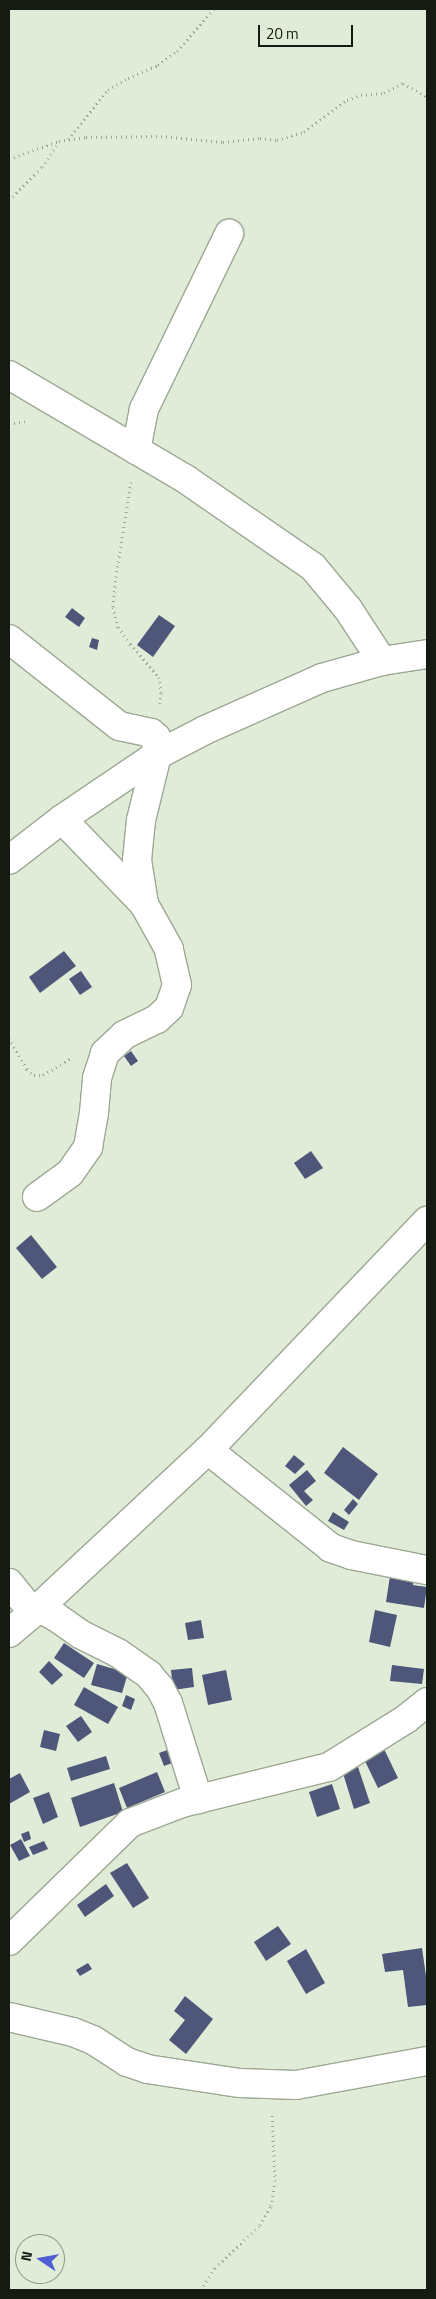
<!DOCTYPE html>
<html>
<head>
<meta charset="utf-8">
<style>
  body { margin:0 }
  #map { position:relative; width:436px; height:2299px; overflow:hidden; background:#e0ecd7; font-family:"Titillium Web",sans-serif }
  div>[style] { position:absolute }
  .building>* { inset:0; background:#4e567a }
  .path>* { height:3px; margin-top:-1.5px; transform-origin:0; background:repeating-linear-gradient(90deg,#9ba494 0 1px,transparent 0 5px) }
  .roads { filter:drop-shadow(1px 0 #9ca894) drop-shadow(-1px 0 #9ca894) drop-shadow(0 1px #9ca894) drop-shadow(0 -1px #9ca894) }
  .minor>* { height:28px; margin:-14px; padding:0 14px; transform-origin:14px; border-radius:14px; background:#fff }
  .tertiary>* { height:28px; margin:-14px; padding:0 14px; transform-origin:14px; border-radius:14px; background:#fff }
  span { translate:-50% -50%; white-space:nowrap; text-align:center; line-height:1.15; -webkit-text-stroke:5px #e0ecd7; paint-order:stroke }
  .frame { position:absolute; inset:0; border:10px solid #151a12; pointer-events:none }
  .north { position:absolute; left:15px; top:2234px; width:50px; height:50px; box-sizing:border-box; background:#e0ecd7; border:1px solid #8f9888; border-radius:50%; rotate:282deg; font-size:14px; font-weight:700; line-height:20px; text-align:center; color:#151a12 }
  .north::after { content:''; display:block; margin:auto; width:18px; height:22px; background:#505ed3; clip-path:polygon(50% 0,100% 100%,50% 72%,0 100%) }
  .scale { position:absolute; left:258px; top:25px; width:95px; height:22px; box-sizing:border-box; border:2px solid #151a12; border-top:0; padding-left:6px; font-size:15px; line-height:18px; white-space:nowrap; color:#151a12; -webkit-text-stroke:4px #e0ecd7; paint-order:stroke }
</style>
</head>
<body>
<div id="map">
  <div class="building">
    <div style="clip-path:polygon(72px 608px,85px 618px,79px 627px,65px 617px)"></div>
    <div style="clip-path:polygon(159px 615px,175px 626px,153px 657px,137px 645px)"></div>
    <div style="clip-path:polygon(92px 638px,99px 640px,97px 650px,89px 647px)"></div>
    <div style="clip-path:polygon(64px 951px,76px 966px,40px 993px,29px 977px)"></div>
    <div style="clip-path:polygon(81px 971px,92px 987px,80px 995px,69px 979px)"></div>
    <div style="clip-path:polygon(131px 1051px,138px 1061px,131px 1066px,124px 1056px)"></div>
    <div style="clip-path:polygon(311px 1151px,323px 1168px,305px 1179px,294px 1163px)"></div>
    <div style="clip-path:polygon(31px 1235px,57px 1267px,42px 1279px,16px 1248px)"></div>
    <div style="clip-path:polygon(343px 1447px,378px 1474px,359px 1500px,324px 1473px)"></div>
    <div style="clip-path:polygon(294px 1455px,305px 1464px,295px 1474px,285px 1466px)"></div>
    <div style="clip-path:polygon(307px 1470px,316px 1481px,304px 1491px,313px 1500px,306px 1506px,289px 1485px)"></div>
    <div style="clip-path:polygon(353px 1499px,358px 1504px,349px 1515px,344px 1510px)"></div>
    <div style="clip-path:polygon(333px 1512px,349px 1522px,344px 1530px,328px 1521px)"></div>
    <div style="clip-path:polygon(390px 1576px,414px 1579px,413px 1585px,427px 1587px,424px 1608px,386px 1602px)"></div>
    <div style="clip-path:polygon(375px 1610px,397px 1615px,390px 1647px,369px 1642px)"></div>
    <div style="clip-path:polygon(201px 1620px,204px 1638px,188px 1640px,185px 1623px)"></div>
    <div style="clip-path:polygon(64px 1643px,94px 1663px,84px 1678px,54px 1658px)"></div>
    <div style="clip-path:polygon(49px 1661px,63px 1675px,52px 1685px,39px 1672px)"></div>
    <div style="clip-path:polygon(97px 1664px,128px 1673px,122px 1693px,91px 1685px)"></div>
    <div style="clip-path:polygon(392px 1665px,424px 1669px,422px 1684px,390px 1681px)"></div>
    <div style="clip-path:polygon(192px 1668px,194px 1687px,173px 1690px,171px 1670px)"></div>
    <div style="clip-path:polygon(226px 1670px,232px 1700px,208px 1705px,202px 1675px)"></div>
    <div style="clip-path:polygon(84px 1687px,118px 1707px,108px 1724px,74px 1705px)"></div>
    <div style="clip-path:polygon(126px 1695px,135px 1699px,131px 1710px,122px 1706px)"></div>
    <div style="clip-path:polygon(81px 1716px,92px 1732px,78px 1742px,66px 1726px)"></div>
    <div style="clip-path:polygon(44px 1730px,60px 1734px,56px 1751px,40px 1747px)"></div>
    <div style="clip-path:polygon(170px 1749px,175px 1762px,164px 1766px,159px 1753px)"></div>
    <div style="clip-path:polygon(384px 1749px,398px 1778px,378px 1788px,364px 1759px)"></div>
    <div style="clip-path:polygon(106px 1756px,110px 1769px,71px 1781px,67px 1768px)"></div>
    <div style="clip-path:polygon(357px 1764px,370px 1803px,354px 1809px,342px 1770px)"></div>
    <div style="clip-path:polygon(157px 1772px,165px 1792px,127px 1808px,119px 1788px)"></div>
    <div style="clip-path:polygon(20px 1773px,30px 1792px,9px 1804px,9px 1779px)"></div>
    <div style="clip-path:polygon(114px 1783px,123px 1812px,80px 1827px,71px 1798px)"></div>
    <div style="clip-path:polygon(332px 1784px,340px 1809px,317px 1817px,309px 1792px)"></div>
    <div style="clip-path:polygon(49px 1792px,58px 1817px,43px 1824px,33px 1798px)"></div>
    <div style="clip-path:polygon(29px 1831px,31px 1839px,24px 1842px,21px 1834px)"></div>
    <div style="clip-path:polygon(21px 1839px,30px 1856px,19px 1861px,10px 1845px)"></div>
    <div style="clip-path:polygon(44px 1841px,48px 1849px,33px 1855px,29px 1847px)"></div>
    <div style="clip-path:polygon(127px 1863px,149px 1898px,133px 1908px,110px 1873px)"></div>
    <div style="clip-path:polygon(106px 1884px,114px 1896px,85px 1917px,77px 1905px)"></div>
    <div style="clip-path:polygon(278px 1926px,291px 1944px,266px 1961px,254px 1942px)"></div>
    <div style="clip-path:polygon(422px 1948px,427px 1983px,427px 2005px,408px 2007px,403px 1970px,385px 1972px,382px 1954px)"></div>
    <div style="clip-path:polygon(306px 1949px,325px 1983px,306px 1994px,287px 1961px)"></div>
    <div style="clip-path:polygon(88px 1963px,92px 1969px,80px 1976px,76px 1970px)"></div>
    <div style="clip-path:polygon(185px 1996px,213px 2019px,186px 2054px,169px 2040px,185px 2020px,174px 2011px)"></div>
  </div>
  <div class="path">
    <div style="left:68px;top:139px;width:63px;rotate:-50.8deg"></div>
    <div style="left:108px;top:90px;width:23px;rotate:-31deg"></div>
    <div style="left:128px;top:78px;width:33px;rotate:-23deg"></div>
    <div style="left:158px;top:65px;width:24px;rotate:-36deg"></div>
    <div style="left:177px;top:51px;width:56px;rotate:-48.6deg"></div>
    <div style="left:9px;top:159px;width:53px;rotate:-19.8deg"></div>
    <div style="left:59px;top:141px;width:27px;rotate:-8deg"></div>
    <div style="left:86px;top:137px;width:75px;rotate:-0.8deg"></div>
    <div style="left:161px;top:136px;width:62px;rotate:5.5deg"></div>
    <div style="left:223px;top:142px;width:37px;rotate:-6deg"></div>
    <div style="left:260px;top:138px;width:17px;rotate:7deg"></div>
    <div style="left:277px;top:140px;width:28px;rotate:-17deg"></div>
    <div style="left:304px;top:132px;width:54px;rotate:-36.7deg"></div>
    <div style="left:347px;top:100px;width:15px;rotate:-20deg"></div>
    <div style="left:361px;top:95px;width:23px;rotate:-5deg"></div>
    <div style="left:384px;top:93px;width:21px;rotate:-28deg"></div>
    <div style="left:403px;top:83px;width:28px;rotate:30deg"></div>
    <div style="left:9px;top:200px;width:47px;rotate:-45deg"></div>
    <div style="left:42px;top:167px;width:30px;rotate:-56deg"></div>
    <div style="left:9px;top:424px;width:16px;rotate:-11deg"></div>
    <div style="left:131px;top:482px;width:95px;rotate:99.1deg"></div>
    <div style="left:116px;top:576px;width:31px;rotate:96deg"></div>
    <div style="left:113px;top:607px;width:21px;rotate:76deg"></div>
    <div style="left:118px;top:627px;width:21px;rotate:55deg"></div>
    <div style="left:130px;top:644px;width:44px;rotate:48.7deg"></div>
    <div style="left:159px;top:677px;width:16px;rotate:83deg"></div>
    <div style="left:161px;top:693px;width:11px;rotate:95deg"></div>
    <div style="left:9px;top:1038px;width:36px;rotate:60deg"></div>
    <div style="left:27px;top:1069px;width:9px;rotate:41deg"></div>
    <div style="left:34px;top:1075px;width:9px"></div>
    <div style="left:43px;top:1075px;width:33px;rotate:-31deg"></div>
    <div style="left:201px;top:2290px;width:26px;rotate:-58deg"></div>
    <div style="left:215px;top:2268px;width:62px;rotate:-43.7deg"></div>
    <div style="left:260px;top:2225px;width:22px;rotate:-60deg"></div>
    <div style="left:271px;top:2206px;width:25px;rotate:-81deg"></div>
    <div style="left:275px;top:2181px;width:68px;rotate:-92.5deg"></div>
  </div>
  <div class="roads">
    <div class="minor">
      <div style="left:9px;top:375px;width:207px;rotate:30.5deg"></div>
      <div style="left:187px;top:480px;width:153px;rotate:34.6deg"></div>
      <div style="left:313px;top:567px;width:55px;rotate:50.2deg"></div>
      <div style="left:348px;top:609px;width:62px;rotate:56.8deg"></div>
      <div style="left:136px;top:450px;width:42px;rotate:-79deg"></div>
      <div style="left:144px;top:409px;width:195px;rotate:-64.1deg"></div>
      <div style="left:9px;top:639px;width:140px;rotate:38.3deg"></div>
      <div style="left:119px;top:726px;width:33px;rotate:12deg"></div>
      <div style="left:151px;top:733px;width:6px;rotate:39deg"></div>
      <div style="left:156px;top:737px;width:18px;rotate:87deg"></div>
      <div style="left:157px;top:755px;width:67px;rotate:103.8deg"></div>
      <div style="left:141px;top:820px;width:40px;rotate:95.7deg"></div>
      <div style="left:137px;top:860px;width:45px;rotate:81deg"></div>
      <div style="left:9px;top:860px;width:67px;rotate:-37.7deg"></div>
      <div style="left:62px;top:819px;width:115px;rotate:-34deg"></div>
      <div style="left:157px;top:755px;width:54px;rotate:-27.5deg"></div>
      <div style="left:205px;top:730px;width:128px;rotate:-24deg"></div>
      <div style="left:322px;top:678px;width:62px;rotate:-15.8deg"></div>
      <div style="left:382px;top:661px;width:46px;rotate:-8.8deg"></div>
      <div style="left:37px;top:1197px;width:41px;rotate:-36deg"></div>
      <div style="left:70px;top:1173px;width:32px;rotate:-55deg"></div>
      <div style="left:88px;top:1147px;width:35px;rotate:-80deg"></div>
      <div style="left:94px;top:1113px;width:35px;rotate:-85deg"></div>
      <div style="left:97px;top:1078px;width:26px;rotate:-72deg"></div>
      <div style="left:105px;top:1053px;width:26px;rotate:-43deg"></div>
      <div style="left:124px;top:1035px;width:37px;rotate:-26deg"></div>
      <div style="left:157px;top:1019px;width:16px;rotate:-43deg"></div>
      <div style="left:169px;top:1008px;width:24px;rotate:-71deg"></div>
      <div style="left:177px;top:985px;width:37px;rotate:-103deg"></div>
      <div style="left:169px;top:949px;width:51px;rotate:-119.1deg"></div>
      <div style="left:144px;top:904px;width:118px;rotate:-134deg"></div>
      <div style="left:208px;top:1450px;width:157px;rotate:38.5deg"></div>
      <div style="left:331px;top:1548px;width:21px;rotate:19deg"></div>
      <div style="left:351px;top:1555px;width:77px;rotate:11.2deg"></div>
      <div style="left:9px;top:1583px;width:38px;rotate:51deg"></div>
      <div style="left:39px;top:1608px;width:19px;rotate:28deg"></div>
      <div style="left:56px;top:1617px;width:29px;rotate:35deg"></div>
      <div style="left:80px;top:1634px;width:42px;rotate:26.6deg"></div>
      <div style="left:118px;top:1653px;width:38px;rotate:35deg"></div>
      <div style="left:149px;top:1675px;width:17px;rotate:50deg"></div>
      <div style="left:160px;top:1688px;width:17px;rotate:62deg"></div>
      <div style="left:168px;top:1703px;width:101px;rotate:72.6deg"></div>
      <div style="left:9px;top:1941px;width:169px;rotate:-44.3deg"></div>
      <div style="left:130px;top:1823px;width:56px;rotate:-21deg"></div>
      <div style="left:182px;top:1803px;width:151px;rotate:-13.8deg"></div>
      <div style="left:329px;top:1767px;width:91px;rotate:-31.9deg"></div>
      <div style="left:406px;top:1719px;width:27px;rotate:-39deg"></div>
      <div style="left:9px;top:2017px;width:66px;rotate:13.2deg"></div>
      <div style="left:73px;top:2032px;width:22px;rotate:22deg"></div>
      <div style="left:93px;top:2040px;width:40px;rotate:32.9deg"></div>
      <div style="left:127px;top:2062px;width:21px;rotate:19deg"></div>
      <div style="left:147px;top:2069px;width:94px;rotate:8.6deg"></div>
      <div style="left:240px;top:2083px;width:56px;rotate:2deg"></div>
      <div style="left:296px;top:2085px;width:133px;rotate:-10.4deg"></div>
    </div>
    <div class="tertiary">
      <div style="left:9px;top:1633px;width:31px;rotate:-40deg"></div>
      <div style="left:33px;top:1613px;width:239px;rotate:-43deg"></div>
      <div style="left:208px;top:1450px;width:317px;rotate:-46.3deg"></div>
    </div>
  </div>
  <div class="frame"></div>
  <div class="north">N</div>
  <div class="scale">20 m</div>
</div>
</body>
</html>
